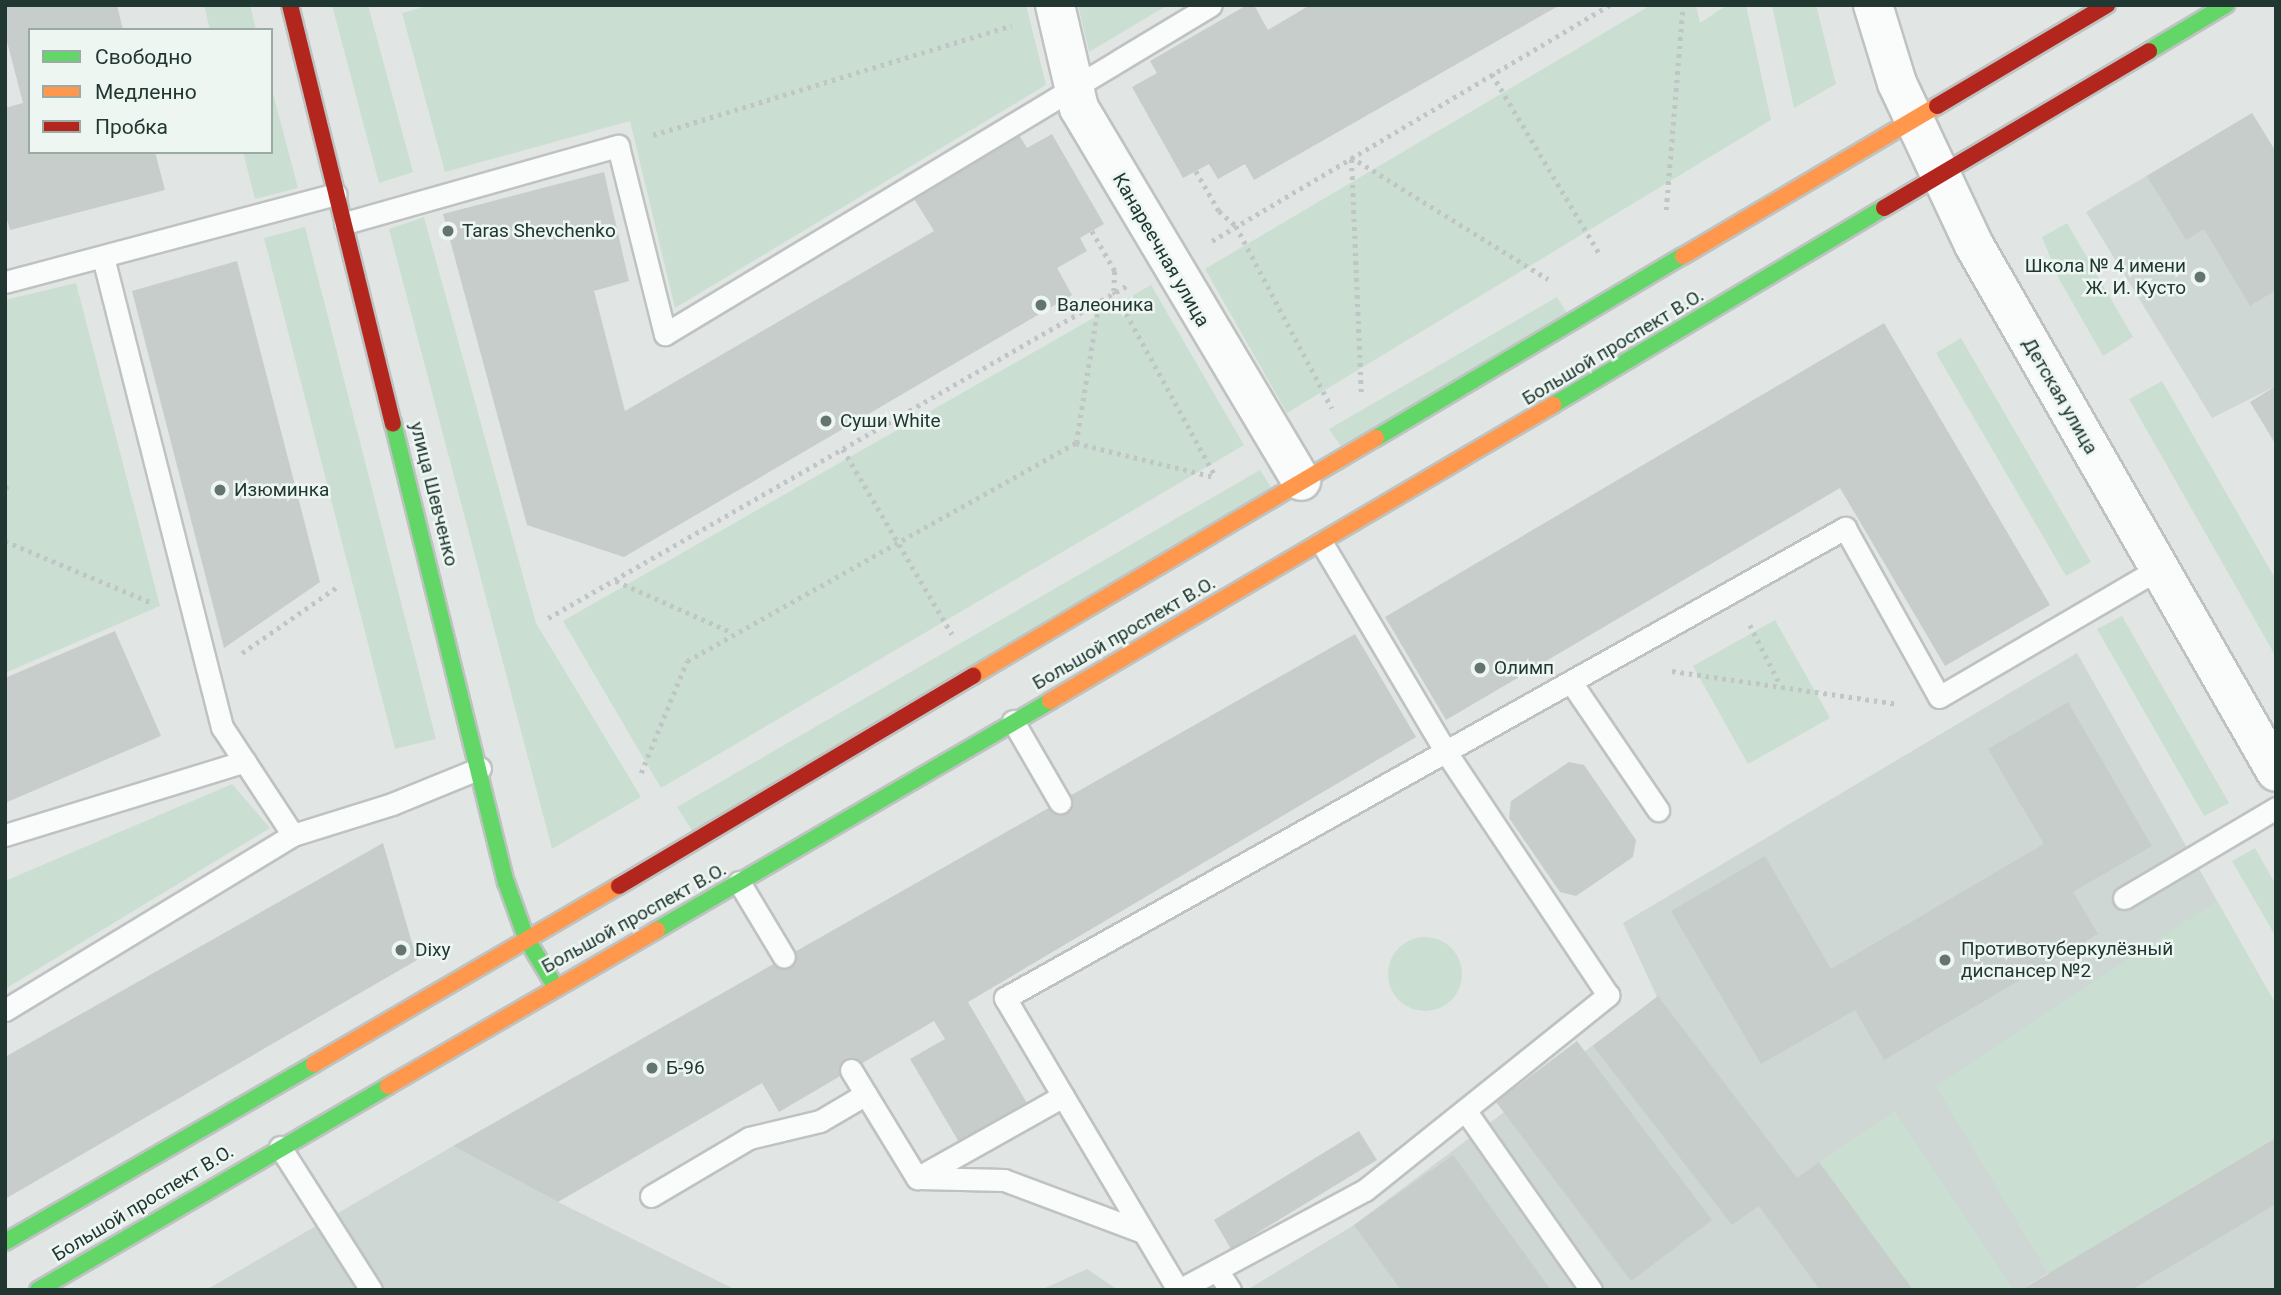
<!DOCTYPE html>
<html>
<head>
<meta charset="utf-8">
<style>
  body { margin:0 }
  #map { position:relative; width:2281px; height:1295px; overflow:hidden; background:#e1e6e4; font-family:Roboto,sans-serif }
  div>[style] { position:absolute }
  .built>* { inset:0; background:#ced7d4 }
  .green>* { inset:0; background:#cadfd1 }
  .round { border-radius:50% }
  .building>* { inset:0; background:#c7cdcb }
  .path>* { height:4.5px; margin-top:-2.25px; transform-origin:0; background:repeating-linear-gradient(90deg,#bfc6c5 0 3.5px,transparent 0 8.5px) }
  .roads { filter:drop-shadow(2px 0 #bec3c1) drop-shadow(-2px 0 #bec3c1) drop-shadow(0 2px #bec3c1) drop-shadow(0 -2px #bec3c1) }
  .lane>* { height:21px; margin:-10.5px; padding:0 10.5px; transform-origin:10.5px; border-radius:10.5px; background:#fafbfb }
  .street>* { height:38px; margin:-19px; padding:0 19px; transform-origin:19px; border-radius:19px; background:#fafbfb }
  .fast>* { height:16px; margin:-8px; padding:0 8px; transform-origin:8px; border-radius:8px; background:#63d668 }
  .slow>* { height:16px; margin:-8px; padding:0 8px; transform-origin:8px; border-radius:8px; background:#ff974d }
  .jam>* { height:16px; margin:-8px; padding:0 8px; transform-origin:8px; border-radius:8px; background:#b3261e }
  .dots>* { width:19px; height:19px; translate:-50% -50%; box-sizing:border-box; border:4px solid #eef6f2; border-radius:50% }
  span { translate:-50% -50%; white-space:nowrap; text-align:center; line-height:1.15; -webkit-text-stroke:5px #eef6f2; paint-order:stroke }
  .poi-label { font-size:19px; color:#203732 }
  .left { translate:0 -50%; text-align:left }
  .right { translate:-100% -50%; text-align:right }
  .street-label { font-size:19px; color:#203732 }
  .frame { position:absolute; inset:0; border:7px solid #203732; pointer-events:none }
  .legend { position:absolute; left:28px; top:28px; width:245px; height:126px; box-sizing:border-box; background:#eef6f2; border:2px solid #9caaa5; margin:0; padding:9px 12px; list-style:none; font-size:21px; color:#203732 }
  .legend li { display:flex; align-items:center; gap:14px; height:35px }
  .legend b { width:35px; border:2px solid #9caaa5 }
</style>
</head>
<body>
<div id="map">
  <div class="built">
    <div style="clip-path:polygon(2252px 113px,2276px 152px,2276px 386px,2212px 418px,2086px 212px)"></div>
    <div style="clip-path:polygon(2077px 653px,2276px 1005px,2276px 1290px,2058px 1290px,2048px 1273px,2021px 1290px,1247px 1290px,1354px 1225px,1657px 997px,1623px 923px)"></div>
    <div style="clip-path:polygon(453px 1146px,558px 1202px,736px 1290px,206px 1290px)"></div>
    <div style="clip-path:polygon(1087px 1269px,1118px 1290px,1041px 1290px)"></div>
  </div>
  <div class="green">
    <div style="clip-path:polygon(204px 5px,250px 5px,256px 30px,210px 30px)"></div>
    <div style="clip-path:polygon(332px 5px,368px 5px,413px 172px,379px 183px)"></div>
    <div style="clip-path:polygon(431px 5px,1026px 5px,1046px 85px,675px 308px,630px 121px,445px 172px,402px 13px)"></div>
    <div style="clip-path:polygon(1078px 5px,1168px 5px,1089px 52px)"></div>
    <div style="clip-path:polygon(1651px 5px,1696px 5px,1700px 23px,1727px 5px,1746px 5px,1771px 120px,1287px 413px,1205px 269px)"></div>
    <div style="clip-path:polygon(1772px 5px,1816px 5px,1836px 84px,1794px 108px)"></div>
    <div style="clip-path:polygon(271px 86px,298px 188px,255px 199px,243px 152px,271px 152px)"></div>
    <div style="clip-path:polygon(424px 217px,536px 623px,641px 797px,552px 849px,389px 229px)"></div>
    <div style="clip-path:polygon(2067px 223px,2133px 337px,2103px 356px,2059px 279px,2042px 237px)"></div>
    <div style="clip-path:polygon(305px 227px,436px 739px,395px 749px,264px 238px)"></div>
    <div style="clip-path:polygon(76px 283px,160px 606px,5px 673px,5px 300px)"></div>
    <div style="clip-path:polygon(1151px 285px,1244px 445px,661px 788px,563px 621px)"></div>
    <div style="clip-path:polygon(1557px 297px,1570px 318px,1344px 451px,1329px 429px)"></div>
    <div style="clip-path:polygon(1961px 338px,2091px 562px,2066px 576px,1936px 353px)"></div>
    <div style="clip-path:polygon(2162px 381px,2276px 580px,2276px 657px,2129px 399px)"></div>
    <div style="clip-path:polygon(1260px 470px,1275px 493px,693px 832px,677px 807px)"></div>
    <div style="clip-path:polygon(2122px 616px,2229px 803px,2204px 816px,2097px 629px)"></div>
    <div style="clip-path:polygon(1775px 620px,1830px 718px,1748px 764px,1693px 666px)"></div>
    <div style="clip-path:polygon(232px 784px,270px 828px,5px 989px,5px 881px)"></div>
    <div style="clip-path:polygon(2255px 848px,2276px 885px,2276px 937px,2232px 861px)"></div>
    <div style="clip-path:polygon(2217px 901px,2276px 1005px,2276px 1138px,2048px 1273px,1936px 1086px)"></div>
    <div class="round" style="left:1388px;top:937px;width:74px;height:74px"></div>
    <div style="clip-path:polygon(1895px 1112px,2013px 1290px,1913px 1290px,1819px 1162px)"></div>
  </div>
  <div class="building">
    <div style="clip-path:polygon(5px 5px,117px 5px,123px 30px,30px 30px,30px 152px,155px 152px,165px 190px,10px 230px,5px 213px,5px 108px,23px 103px,5px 34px)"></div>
    <div style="clip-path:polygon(1247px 5px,1254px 5px,1268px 30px,1310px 5px,1560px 5px,1254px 180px,1245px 164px,1218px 179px,1209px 164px,1183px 178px,1132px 87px,1157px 73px,1150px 61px)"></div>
    <div style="clip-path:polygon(2252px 113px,2276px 152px,2276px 290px,2250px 306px,2204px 229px,2186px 240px,2147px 176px)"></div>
    <div style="clip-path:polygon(1052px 134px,1104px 224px,1080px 238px,1087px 251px,1057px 268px,1072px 295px,624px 557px,527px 525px,443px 214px,604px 172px,629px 281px,594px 291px,625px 411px,934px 231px,913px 197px,1019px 135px,1027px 148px)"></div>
    <div style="clip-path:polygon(237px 261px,320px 582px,224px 648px,132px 291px)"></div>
    <div style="clip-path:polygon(1884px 323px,2050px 605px,1945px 666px,1840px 488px,1446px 720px,1385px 617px)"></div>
    <div style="clip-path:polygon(2276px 386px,2276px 445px,2250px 402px)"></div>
    <div style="clip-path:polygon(115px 631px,161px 736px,5px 803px,5px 678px)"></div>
    <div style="clip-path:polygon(1355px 634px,1416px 737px,968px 1002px,1031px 1110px,963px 1149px,910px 1059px,945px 1039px,934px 1021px,779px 1112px,762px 1083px,558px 1202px,453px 1146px)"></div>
    <div style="clip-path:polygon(2068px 702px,2152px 846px,2073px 892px,2098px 934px,1884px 1060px,1855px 1010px,1761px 1064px,1671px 911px,1765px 856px,1831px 969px,2044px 844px,1988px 749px)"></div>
    <div style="clip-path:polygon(1569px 762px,1584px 765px,1636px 840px,1633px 857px,1576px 896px,1560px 892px,1509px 818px,1511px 801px)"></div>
    <div style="clip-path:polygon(383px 843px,417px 960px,5px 1199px,5px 1057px)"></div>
    <div style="clip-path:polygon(1658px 996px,1797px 1178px,1819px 1162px,1913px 1290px,1820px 1290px,1759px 1206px,1732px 1225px,1593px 1046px)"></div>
    <div style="clip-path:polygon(1577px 1041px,1712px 1220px,1631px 1281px,1496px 1102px)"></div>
    <div style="clip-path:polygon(1359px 1131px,1377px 1160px,1231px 1249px,1214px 1220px)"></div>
    <div style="clip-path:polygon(2276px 1138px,2276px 1204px,2131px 1290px,2021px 1290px)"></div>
    <div style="clip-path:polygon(1453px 1155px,1551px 1290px,1401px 1290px,1354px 1225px)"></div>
  </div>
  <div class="path">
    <div style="left:1492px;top:74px;width:209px;rotate:59.1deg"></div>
    <div style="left:653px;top:135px;width:375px;rotate:-17deg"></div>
    <div style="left:1196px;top:171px;width:46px;rotate:60.1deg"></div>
    <div style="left:1219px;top:211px;width:23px;rotate:41deg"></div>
    <div style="left:1236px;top:226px;width:206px;rotate:62.2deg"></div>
    <div style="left:1666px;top:210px;width:206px;rotate:-85.3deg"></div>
    <div style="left:1092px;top:231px;width:46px;rotate:60.1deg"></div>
    <div style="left:1115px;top:271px;width:20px;rotate:93deg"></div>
    <div style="left:1114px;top:291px;width:212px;rotate:61.3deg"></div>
    <div style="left:1212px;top:241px;width:462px;rotate:-30.7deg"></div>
    <div style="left:1361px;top:392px;width:235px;rotate:-92.4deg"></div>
    <div style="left:1351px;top:157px;width:232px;rotate:31.8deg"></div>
    <div style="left:1076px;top:443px;width:142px;rotate:13.8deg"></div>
    <div style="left:843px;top:449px;width:215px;rotate:59.5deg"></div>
    <div style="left:5px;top:488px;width:4px;rotate:-27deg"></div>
    <div style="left:5px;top:541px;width:157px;rotate:22.8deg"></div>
    <div style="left:616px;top:581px;width:126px;rotate:23.9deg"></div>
    <div style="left:548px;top:618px;width:671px;rotate:-29.85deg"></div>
    <div style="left:1750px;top:625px;width:68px;rotate:63.1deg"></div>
    <div style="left:242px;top:653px;width:119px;rotate:-34.8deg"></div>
    <div style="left:1672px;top:671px;width:229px;rotate:8.3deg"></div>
    <div style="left:641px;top:773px;width:121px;rotate:-67.7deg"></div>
    <div style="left:687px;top:661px;width:446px;rotate:-29.3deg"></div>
    <div style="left:1076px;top:443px;width:144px;rotate:-80.8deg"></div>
  </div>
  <div class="roads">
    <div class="lane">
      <div style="left:345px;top:223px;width:284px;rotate:-15.8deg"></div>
      <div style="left:618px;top:146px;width:194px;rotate:76deg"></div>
      <div style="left:665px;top:334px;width:637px;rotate:-31.07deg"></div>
      <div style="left:103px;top:257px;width:485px;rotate:75.8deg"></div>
      <div style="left:222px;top:727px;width:129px;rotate:56.7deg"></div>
      <div style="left:5px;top:282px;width:342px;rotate:-14.9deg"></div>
      <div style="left:1571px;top:682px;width:155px;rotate:55.8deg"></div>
      <div style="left:1013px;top:721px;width:94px;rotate:59.9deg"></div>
      <div style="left:5px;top:835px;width:251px;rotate:-17.1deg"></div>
      <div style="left:739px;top:882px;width:87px;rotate:59deg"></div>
      <div style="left:2124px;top:898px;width:177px;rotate:-30.6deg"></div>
      <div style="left:5px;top:1010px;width:337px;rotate:-31.3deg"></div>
      <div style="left:293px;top:835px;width:104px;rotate:-17.4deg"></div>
      <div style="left:392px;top:804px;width:95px;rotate:-22.2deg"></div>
      <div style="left:851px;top:1070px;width:127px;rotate:58.6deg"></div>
      <div style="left:917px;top:1178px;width:167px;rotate:-29.3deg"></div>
      <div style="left:1063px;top:1096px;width:114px;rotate:-120.6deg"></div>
      <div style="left:1005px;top:998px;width:963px;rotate:-29.23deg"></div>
      <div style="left:1845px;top:528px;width:193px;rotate:60.9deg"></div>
      <div style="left:1939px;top:697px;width:254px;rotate:-30.3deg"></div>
      <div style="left:1063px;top:1096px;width:226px;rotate:59.3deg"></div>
      <div style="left:1465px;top:1110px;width:220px;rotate:55deg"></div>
      <div style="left:280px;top:1147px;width:169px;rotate:57.5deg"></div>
      <div style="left:919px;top:1178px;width:85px;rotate:1.3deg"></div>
      <div style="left:1004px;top:1180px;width:148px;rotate:20.5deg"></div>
      <div style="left:651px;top:1196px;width:114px;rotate:-30.6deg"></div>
      <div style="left:749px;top:1138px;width:73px;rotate:-13.5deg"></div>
      <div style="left:820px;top:1121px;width:53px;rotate:-30.4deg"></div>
      <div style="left:1217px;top:1270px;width:24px;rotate:57deg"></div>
      <div style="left:1179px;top:1290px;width:211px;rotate:-28.3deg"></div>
      <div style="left:1365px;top:1190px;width:312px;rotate:-38.7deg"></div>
      <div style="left:1608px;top:995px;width:292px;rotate:-123.7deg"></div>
      <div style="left:1446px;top:752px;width:243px;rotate:-120.7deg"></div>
    </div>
    <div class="street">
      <div style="left:1055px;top:5px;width:106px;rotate:76.9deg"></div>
      <div style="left:1079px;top:108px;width:434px;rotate:59.2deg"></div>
      <div style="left:1873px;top:5px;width:82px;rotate:72.9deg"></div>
      <div style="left:1897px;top:83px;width:94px;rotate:64.8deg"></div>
      <div style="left:1942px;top:177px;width:75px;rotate:64.8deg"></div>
      <div style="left:1974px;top:245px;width:607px;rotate:60.18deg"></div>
    </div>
    <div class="fast">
      <div style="left:2149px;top:51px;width:90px;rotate:-30.9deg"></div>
      <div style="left:1553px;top:405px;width:385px;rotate:-30.8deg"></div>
      <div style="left:393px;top:423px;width:473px;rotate:76.2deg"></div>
      <div style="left:506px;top:882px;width:59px;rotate:70.3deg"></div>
      <div style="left:526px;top:938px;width:56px;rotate:58.9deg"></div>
      <div style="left:1376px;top:438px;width:357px;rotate:-30.7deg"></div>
      <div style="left:657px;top:930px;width:455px;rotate:-30.2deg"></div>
      <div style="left:5px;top:1242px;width:357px;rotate:-29.9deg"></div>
      <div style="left:38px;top:1290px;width:405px;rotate:-30.2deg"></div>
    </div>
    <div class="slow">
      <div style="left:1683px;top:256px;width:295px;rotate:-30.6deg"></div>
      <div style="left:973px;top:676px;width:468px;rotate:-30.6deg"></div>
      <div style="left:1050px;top:701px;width:584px;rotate:-30.48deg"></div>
      <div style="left:314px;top:1064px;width:353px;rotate:-30.3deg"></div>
      <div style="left:388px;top:1086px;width:311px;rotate:-30.1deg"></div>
    </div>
    <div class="jam">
      <div style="left:290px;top:5px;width:431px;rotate:76.2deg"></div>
      <div style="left:1937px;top:106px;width:198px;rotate:-30.7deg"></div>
      <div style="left:1884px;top:208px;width:308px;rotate:-30.6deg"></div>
      <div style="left:619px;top:886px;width:412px;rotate:-30.7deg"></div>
    </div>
  </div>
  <div class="dots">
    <div style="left:448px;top:231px;background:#647470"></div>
    <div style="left:2200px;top:277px;background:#647470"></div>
    <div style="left:1041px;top:305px;background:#647470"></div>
    <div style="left:826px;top:421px;background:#647470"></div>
    <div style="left:220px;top:490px;background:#647470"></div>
    <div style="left:1480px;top:668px;background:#647470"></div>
    <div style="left:401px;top:950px;background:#647470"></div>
    <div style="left:1945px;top:960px;background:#647470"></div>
    <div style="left:652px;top:1068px;background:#647470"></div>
  </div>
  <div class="poi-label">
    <span class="left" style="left:462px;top:231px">Taras Shevchenko</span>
    <span class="right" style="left:2186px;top:277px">Школа № 4 имени<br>Ж. И. Кусто</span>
    <span class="left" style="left:1057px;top:305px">Валеоника</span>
    <span class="left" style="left:840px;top:421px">Суши White</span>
    <span class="left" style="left:234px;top:490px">Изюминка</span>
    <span class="left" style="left:1494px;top:668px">Олимп</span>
    <span class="left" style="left:1961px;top:960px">Противотуберкулёзный<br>диспансер №2</span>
    <span class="left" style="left:415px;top:950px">Dixy</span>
    <span class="left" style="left:666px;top:1068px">Б-96</span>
  </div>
  <div class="street-label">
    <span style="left:1161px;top:250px;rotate:60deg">Канареечная улица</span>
    <span style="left:1613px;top:347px;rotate:-31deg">Большой проспект В.О.</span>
    <span style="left:2060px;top:396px;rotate:60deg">Детская улица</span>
    <span style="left:434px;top:494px;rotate:76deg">улица Шевченко</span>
    <span style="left:1124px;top:633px;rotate:-30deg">Большой проспект В.О.</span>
    <span style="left:634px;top:918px;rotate:-29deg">Большой проспект В.О.</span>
    <span style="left:143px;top:1203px;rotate:-31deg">Большой проспект В.О.</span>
  </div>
  <div class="frame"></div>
  <ul class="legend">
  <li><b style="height:9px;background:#63d668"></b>Свободно</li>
  <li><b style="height:9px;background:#ff974d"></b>Медленно</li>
  <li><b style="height:9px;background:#b3261e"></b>Пробка</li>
  </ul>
</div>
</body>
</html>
